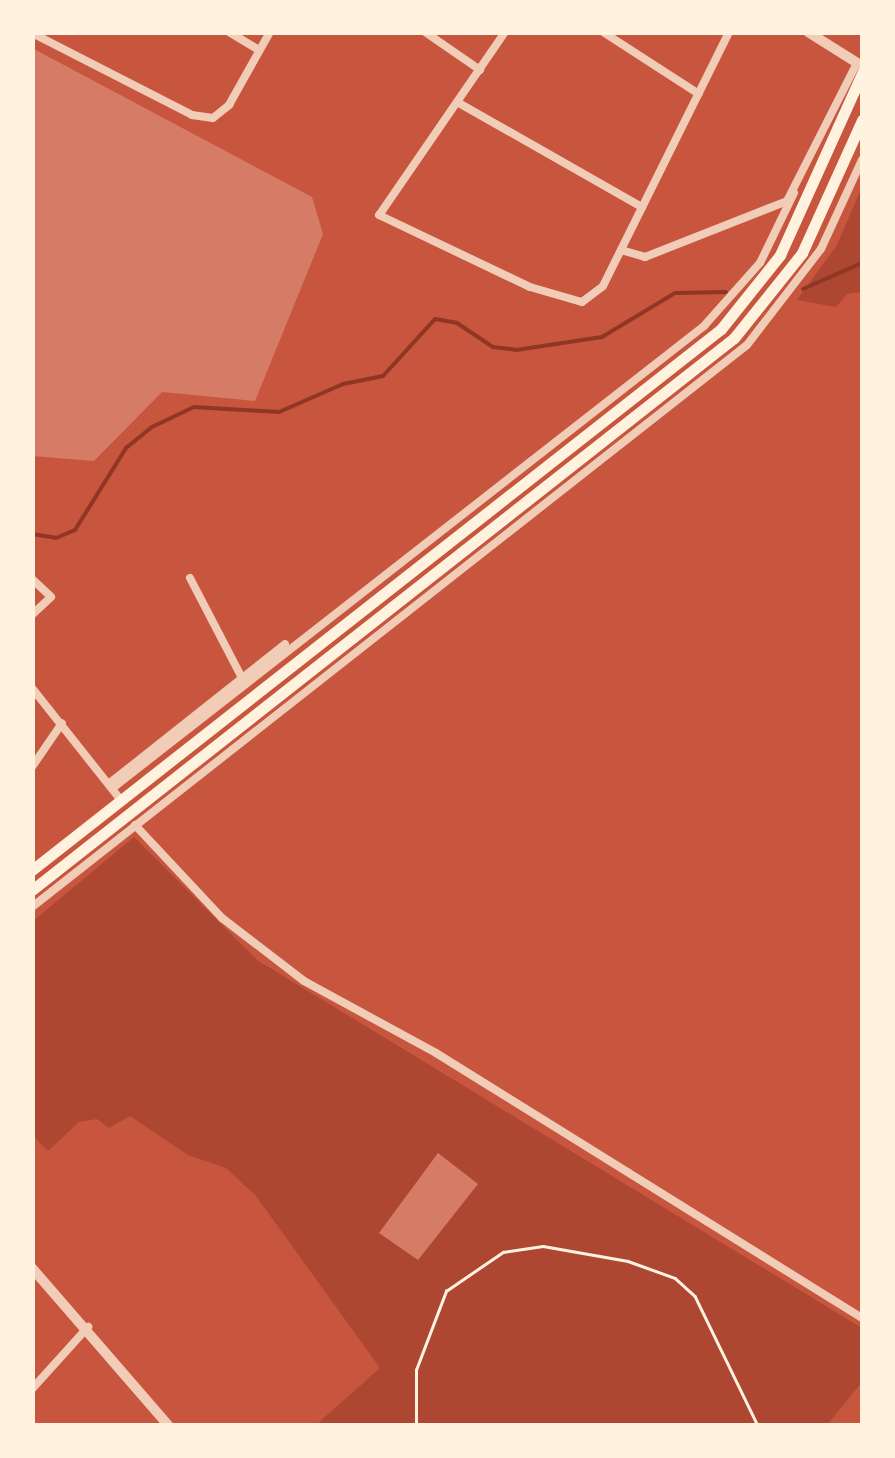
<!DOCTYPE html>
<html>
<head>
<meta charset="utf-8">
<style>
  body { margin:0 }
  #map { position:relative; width:895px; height:1458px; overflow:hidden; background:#c8553d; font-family:Lato,sans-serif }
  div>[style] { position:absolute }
  .green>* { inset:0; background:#ae4732 }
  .stream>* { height:4px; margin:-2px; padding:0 2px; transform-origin:2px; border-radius:2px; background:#8f3625 }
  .building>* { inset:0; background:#d67c66 }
  .path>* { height:2.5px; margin:-1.25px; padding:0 1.25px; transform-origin:1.25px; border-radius:1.25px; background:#fff3e0 }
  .minor>* { height:8px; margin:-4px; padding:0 4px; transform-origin:4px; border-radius:4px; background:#f1ccb7 }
  .tertiary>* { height:10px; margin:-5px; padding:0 5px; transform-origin:5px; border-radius:5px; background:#f1ccb7 }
  .secondary>* { height:11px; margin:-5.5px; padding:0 5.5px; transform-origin:5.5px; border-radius:5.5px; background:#fff3e0 }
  span { translate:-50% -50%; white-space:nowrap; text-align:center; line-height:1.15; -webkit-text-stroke:10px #fff3e0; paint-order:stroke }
  .frame { position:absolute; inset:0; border:35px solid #fff3e0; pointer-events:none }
</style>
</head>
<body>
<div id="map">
  <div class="green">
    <div style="clip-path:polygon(862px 187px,862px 292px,847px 294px,836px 307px,797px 300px,837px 245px)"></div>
    <div style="clip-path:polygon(134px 837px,257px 960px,862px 1328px,862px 1382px,827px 1425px,316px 1425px,380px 1368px,256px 1196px,226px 1168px,188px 1155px,130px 1116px,109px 1128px,97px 1119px,79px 1122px,48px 1151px,33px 1136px,33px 921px)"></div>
  </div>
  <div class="stream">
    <div style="left:803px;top:289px;width:64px;rotate:-23.8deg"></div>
    <div style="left:32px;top:534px;width:24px;rotate:9deg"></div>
    <div style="left:56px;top:538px;width:21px;rotate:-23deg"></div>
    <div style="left:75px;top:530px;width:97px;rotate:-58.1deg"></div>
    <div style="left:126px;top:448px;width:33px;rotate:-39deg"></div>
    <div style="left:152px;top:427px;width:47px;rotate:-25.5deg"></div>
    <div style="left:194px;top:407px;width:85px;rotate:3.4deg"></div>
    <div style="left:279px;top:412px;width:70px;rotate:-23.6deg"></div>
    <div style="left:343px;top:384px;width:41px;rotate:-11.3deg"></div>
    <div style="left:383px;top:376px;width:77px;rotate:-47.6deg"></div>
    <div style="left:435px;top:319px;width:22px;rotate:10deg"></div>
    <div style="left:457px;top:323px;width:43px;rotate:33.7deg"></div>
    <div style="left:493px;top:347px;width:23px;rotate:7deg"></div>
    <div style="left:516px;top:350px;width:87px;rotate:-8.6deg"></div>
    <div style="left:602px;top:337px;width:85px;rotate:-31.1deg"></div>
    <div style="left:675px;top:293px;width:51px;rotate:-1.1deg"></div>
  </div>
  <div class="building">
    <div style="clip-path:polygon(32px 48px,312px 197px,323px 234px,255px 401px,162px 392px,94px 461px,32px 456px)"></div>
    <div style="clip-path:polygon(438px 1153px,478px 1184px,418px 1260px,379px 1233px)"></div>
  </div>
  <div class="path">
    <div style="left:416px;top:1426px;width:56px;rotate:-90deg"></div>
    <div style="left:416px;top:1370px;width:85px;rotate:-69.2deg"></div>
    <div style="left:446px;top:1291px;width:69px;rotate:-34.4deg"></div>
    <div style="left:503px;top:1252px;width:40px;rotate:-8.5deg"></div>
    <div style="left:543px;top:1246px;width:86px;rotate:10deg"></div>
    <div style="left:628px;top:1261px;width:50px;rotate:19.9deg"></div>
    <div style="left:675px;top:1278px;width:27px;rotate:42deg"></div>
    <div style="left:695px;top:1296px;width:144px;rotate:64.1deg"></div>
  </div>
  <div class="minor">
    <div style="left:229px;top:32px;width:35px;rotate:31deg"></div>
    <div style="left:425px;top:32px;width:67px;rotate:34.6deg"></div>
    <div style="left:505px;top:32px;width:222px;rotate:124.5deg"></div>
    <div style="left:379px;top:215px;width:167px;rotate:25.5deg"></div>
    <div style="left:530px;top:287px;width:54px;rotate:16.1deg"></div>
    <div style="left:582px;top:302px;width:26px;rotate:-37deg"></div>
    <div style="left:603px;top:286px;width:284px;rotate:-63.6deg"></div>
    <div style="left:603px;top:32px;width:114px;rotate:32.9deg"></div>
    <div style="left:32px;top:33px;width:180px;rotate:27.1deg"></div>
    <div style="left:192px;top:115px;width:21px;rotate:8deg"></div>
    <div style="left:213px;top:118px;width:21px;rotate:-39deg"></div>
    <div style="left:229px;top:105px;width:84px;rotate:-60.7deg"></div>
    <div style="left:457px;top:102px;width:213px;rotate:29.6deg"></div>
    <div style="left:621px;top:250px;width:25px;rotate:16deg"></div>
    <div style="left:645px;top:257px;width:153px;rotate:-21.5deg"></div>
    <div style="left:787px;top:201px;width:155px;rotate:-63.1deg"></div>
    <div style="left:190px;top:578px;width:113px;rotate:62.5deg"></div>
    <div style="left:32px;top:579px;width:26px;rotate:43deg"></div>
    <div style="left:51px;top:597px;width:26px;rotate:137deg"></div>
    <div style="left:32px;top:688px;width:142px;rotate:51.6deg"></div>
    <div style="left:32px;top:767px;width:53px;rotate:-55.7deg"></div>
    <div style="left:111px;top:782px;width:222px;rotate:-38.4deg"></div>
    <div style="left:114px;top:787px;width:749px;rotate:-38deg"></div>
    <div style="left:704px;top:326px;width:84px;rotate:-48.4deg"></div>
    <div style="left:760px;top:263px;width:78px;rotate:-64.1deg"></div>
    <div style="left:135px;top:825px;width:127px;rotate:46.9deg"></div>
    <div style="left:222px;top:918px;width:103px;rotate:37.5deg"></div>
    <div style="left:304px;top:981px;width:150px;rotate:28.6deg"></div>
    <div style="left:436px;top:1053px;width:502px;rotate:31.88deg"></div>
    <div style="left:32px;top:907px;width:909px;rotate:-38.17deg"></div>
    <div style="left:747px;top:345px;width:121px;rotate:-52.4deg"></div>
    <div style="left:821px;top:249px;width:98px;rotate:-65.3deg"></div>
    <div style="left:32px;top:1389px;width:84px;rotate:-47.9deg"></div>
  </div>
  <div class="tertiary">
    <div style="left:808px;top:32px;width:64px;rotate:32.2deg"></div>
    <div style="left:32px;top:1268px;width:209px;rotate:49.1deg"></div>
  </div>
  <div class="secondary">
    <div style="left:32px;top:870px;width:876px;rotate:-38.14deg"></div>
    <div style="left:721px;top:329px;width:95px;rotate:-51.4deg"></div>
    <div style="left:780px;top:255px;width:200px;rotate:-65.7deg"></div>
    <div style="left:32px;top:890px;width:893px;rotate:-38.18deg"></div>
    <div style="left:734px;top:338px;width:109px;rotate:-51.3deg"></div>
    <div style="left:802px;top:253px;width:146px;rotate:-65.7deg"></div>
  </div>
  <div class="frame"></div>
</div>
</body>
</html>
